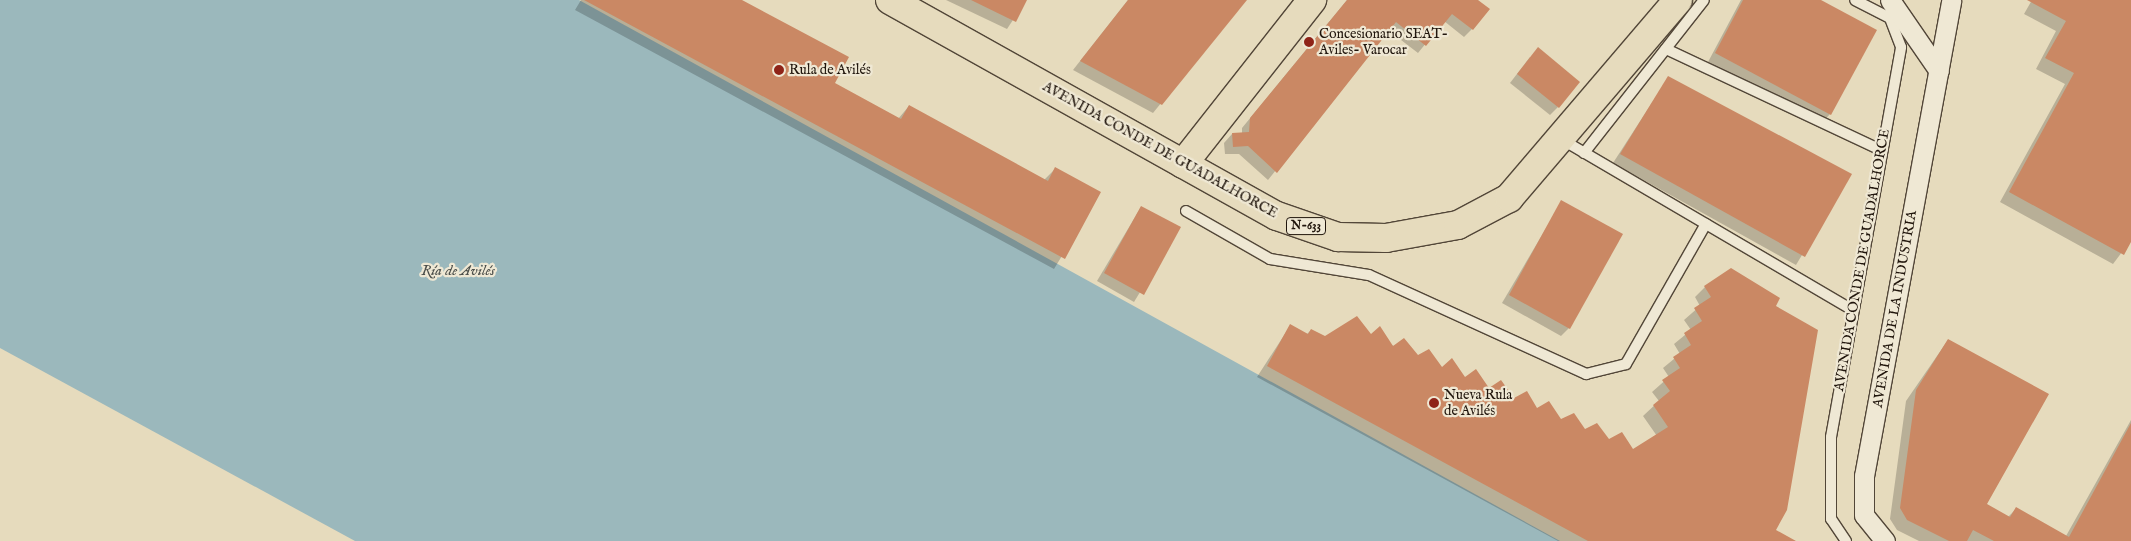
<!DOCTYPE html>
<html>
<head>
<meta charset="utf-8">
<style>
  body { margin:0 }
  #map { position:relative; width:2131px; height:541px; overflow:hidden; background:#e6dbbd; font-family:"IM FELL English",serif }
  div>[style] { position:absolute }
  .water>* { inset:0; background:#9bb8bc }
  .shadow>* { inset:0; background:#0003 }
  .building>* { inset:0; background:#ca8864 }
  .roads { filter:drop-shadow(1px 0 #524638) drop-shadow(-1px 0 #524638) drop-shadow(0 1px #524638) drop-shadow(0 -1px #524638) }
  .service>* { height:10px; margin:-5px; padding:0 5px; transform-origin:5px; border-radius:5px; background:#efe8d4 }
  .minor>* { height:19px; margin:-9.5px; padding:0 9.5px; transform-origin:9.5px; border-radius:9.5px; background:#efe8d4 }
  .primary>* { height:28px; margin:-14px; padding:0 14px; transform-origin:14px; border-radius:14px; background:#e6dbbd }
  .trunk>* { height:28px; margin:-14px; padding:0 14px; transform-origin:14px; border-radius:14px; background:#e6dbbd }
  .dots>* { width:14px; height:14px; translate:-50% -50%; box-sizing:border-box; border:2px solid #efe8d4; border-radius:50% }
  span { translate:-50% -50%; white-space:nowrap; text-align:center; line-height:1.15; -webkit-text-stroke:4.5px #efe8d4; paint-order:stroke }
  .shield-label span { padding:1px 4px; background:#efe8d4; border:1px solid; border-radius:4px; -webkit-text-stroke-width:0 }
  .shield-label { font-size:12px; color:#20150c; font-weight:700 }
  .poi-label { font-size:14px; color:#20150c }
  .left { translate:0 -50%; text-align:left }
  .street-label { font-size:14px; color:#20150c }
  .water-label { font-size:15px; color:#4b4e4a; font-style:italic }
</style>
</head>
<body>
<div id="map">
  <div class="water">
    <div style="clip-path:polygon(0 0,579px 0,1560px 541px,355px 541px,0 348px)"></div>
  </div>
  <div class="shadow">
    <div style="clip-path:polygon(581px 0,740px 0,833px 84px,898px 119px,909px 106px,1044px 180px,1055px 169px,1100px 193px,1054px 269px,575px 10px)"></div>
    <div style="clip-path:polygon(946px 0,1026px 0,1007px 29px)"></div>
    <div style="clip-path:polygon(1128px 0,1245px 0,1153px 113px,1073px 70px)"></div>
    <div style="clip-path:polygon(1347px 0,1476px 0,1472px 29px,1464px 37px,1444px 21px,1418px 53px,1388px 30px,1268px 180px,1239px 154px,1225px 154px,1224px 143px,1232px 134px,1242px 134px,1242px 128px)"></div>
    <div style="clip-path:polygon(1741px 0,1818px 0,1830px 114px,1822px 123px,1708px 62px)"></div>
    <div style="clip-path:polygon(2032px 0,2131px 0,2131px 240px,2113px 264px,2000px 202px,2065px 84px,2036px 69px,2056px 31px,2024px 14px)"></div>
    <div style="clip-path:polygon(1530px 57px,1558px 107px,1550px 115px,1510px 83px)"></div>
    <div style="clip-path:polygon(1668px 78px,1850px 175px,1796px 265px,1613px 163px)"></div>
    <div style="clip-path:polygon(1562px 201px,1569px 328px,1561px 336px,1502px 303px)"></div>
    <div style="clip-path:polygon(1141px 207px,1179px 228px,1134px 302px,1097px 281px)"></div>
    <div style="clip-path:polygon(1705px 287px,1775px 306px,1774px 531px,1793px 541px,1558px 541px,1257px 377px,1290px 326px,1306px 335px,1311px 330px,1325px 337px,1371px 336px,1633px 451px,1657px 436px,1643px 416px,1659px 401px,1652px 392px,1669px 377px,1663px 368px,1680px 354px,1674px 344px,1691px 330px,1684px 320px,1700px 306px,1695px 297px)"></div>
    <div style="clip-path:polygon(1948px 340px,1986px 504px,2008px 517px,2016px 509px,2066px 536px,2131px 420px,2131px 541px,1919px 541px,1897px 530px,1890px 519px,1906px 401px)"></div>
  </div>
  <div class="building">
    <div style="clip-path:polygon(584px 0,742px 0,849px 57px,835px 83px,901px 119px,909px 105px,1048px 181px,1055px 167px,1101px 192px,1065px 259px)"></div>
    <div style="clip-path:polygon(971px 0,1027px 0,1016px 22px)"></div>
    <div style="clip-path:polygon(1128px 0,1247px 0,1162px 105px,1080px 61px)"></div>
    <div style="clip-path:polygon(1347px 0,1478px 0,1490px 9px,1473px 30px,1452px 14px,1426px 46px,1396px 22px,1277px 173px,1248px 146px,1233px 147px,1232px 133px,1249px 132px,1250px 118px)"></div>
    <div style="clip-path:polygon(1743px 0,1821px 0,1877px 30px,1831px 115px,1715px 53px)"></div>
    <div style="clip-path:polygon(2027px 0,2131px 0,2131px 242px,2124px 255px,2009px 192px,2074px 73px,2045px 58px,2066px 21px)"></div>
    <div style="clip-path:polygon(1538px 47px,1580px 82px,1559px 108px,1517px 74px)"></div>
    <div style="clip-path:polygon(1668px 76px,1852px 174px,1805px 257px,1620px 154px)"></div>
    <div style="clip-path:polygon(1561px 200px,1623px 234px,1570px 329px,1509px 295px)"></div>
    <div style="clip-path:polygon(1141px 206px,1181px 227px,1144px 295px,1104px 273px)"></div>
    <div style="clip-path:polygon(1731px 268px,1780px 298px,1776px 306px,1818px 330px,1787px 510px,1776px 530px,1796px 541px,1588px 541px,1267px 366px,1290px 324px,1308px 334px,1311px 329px,1325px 336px,1357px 316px,1371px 334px,1380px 326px,1393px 346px,1404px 338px,1418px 355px,1429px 349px,1442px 367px,1452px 358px,1465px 377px,1476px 369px,1489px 388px,1501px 380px,1514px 398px,1527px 391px,1537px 408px,1549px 401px,1561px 419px,1574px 413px,1585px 429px,1597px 423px,1609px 439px,1622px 432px,1633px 449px,1668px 427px,1653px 405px,1670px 391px,1662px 380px,1680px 368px,1673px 357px,1691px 345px,1684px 333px,1702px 321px,1694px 308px,1711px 297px,1704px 286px)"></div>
    <div style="clip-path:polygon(1948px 339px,2049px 394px,1987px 504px,2010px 517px,2016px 507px,2069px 537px,2131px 423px,2131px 541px,1994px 541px,1973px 530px,1967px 541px,1949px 541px,1907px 520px,1900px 508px,1916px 390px)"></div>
  </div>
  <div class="roads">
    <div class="service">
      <div style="left:1666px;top:49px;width:238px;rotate:25.2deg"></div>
      <div style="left:1561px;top:139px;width:338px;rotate:30.4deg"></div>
      <div style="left:1584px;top:153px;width:194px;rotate:-51.9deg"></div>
      <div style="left:1186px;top:211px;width:97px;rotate:29.7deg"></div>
      <div style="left:1270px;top:259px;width:100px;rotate:9.2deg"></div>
      <div style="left:1369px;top:275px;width:239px;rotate:24.5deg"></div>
      <div style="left:1586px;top:374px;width:41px;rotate:-14deg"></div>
      <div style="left:1626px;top:364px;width:161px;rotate:-60.3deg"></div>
      <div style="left:1846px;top:541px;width:27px;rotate:-124deg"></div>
      <div style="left:1831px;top:519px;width:82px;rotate:-90deg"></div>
      <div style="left:1831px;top:437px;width:396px;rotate:-79.8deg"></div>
      <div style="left:1901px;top:47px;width:31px;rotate:-111deg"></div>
      <div style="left:1890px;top:18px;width:39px;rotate:-153deg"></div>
    </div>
    <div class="minor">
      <div style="left:1890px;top:0;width:86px;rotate:55.4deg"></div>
      <div style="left:1885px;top:541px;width:33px;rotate:-129deg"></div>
      <div style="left:1864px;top:515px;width:39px;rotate:-90deg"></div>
      <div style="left:1864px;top:476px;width:484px;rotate:-79.6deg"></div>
    </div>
    <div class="primary">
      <div style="left:1183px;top:164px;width:209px;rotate:-51.8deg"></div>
    </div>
    <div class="trunk">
      <div style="left:890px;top:0;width:443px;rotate:29.2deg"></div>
      <div style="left:1277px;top:216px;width:65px;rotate:19deg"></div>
      <div style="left:1338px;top:237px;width:48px;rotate:1.2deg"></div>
      <div style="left:1386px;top:238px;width:73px;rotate:-10.2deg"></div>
      <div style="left:1458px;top:225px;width:58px;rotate:-27.9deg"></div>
      <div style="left:1509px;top:198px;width:260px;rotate:-49.5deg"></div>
    </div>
  </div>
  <div class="dots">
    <div style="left:1309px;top:42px;background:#8f2418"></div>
    <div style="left:779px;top:70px;background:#8f2418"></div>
    <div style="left:1434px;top:403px;background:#8f2418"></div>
  </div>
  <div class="shield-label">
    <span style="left:1306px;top:226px">N-633</span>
  </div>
  <div class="poi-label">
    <span class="left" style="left:1319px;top:42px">Concesionario SEAT-<br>Aviles- Varocar</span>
    <span class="left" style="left:789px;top:70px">Rula de Avilés</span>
    <span class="left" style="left:1444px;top:403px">Nueva Rula<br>de Avilés</span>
  </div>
  <div class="street-label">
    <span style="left:1160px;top:150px;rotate:29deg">AVENIDA CONDE DE GUADALHORCE</span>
    <span style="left:1862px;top:260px;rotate:-80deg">AVENIDA CONDE DE GUADALHORCE</span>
    <span style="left:1895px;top:309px;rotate:-80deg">AVENIDA DE LA INDUSTRIA</span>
  </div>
  <div class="water-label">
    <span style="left:458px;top:271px">Ría de Avilés</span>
  </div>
</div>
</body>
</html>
